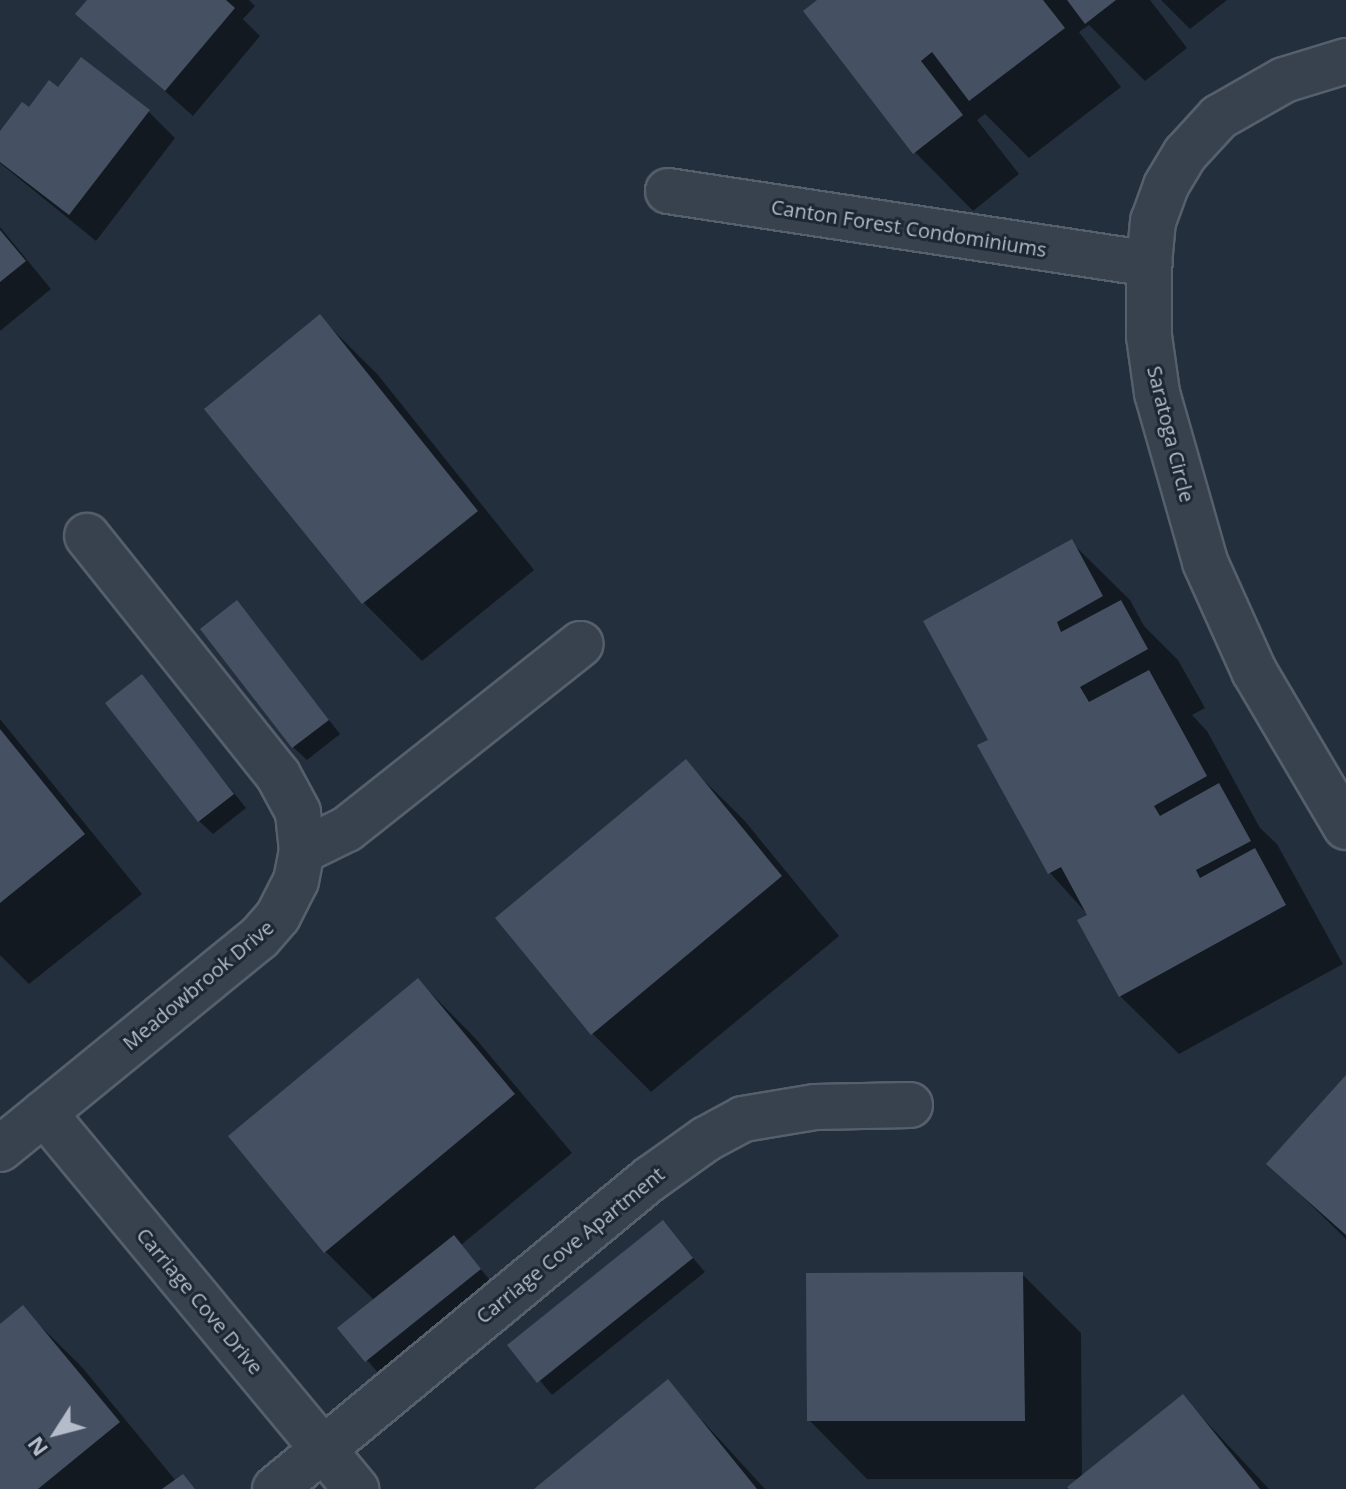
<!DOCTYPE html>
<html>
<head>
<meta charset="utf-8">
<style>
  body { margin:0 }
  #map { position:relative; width:1346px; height:1489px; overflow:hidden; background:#242f3e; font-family:"Open Sans",sans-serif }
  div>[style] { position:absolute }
  .shadow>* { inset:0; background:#0007 }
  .building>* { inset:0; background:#455162 }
  .roads { filter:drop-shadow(2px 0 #565f6c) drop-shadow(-2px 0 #565f6c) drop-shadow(0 2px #565f6c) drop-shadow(0 -2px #565f6c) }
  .minor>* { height:44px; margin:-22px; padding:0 22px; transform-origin:22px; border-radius:22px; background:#38414e }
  span { translate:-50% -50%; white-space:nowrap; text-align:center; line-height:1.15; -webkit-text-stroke:6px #1d2633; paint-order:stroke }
  .street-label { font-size:20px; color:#b4bcc9 }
  .north { position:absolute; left:16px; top:1393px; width:80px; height:80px; -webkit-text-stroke:6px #1d2633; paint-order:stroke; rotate:234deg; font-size:22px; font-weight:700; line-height:32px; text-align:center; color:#b4bcc9 }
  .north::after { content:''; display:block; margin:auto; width:28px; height:36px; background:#b4bcc9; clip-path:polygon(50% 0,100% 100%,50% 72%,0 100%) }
</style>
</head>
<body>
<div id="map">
  <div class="shadow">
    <div style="clip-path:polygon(89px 0,249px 0,255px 6px,243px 19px,260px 36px,193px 116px,78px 14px)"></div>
    <div style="clip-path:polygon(820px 0,1150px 0,1187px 48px,1145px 81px,1089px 25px,1079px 32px,1121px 87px,1029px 158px,985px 114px,977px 120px,1019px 174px,973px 211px,915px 152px)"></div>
    <div style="clip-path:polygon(1161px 0,1227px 0,1190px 29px)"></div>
    <div style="clip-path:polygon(29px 110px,148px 111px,175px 138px,96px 241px,0 163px,0 134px)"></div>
    <div style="clip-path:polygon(0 227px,51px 289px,0 331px)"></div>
    <div style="clip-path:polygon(320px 317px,378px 375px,534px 570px,422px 661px,364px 603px,207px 409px)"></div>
    <div style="clip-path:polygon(1071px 542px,1130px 600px,1144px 626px,1178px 660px,1205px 708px,1192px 715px,1207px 731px,1260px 828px,1277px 844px,1343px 964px,1179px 1054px,1120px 996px,1089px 916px,1050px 873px,991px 740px)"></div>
    <div style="clip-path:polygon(237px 603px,340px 734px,307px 760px,293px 747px)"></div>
    <div style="clip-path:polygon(141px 677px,246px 808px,213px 834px,199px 821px)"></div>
    <div style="clip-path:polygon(0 719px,142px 894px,29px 984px,0 955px)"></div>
    <div style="clip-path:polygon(685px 762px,744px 820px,839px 936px,651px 1092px,593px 1034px,498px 918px)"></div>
    <div style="clip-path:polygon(418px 980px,476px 1039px,572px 1153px,461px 1245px,493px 1284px,380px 1375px,340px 1329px,375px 1301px,325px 1251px)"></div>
    <div style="clip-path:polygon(1346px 1078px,1346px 1239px,1269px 1164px)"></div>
    <div style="clip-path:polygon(663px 1223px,705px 1272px,552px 1395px,510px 1345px)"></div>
    <div style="clip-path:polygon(1022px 1274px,1081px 1333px,1082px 1477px,1182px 1396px,1269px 1489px,1072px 1489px,1080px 1479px,867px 1479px,809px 1420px)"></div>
    <div style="clip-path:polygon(22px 1308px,81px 1366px,176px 1481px,195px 1489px,0 1489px,0 1327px)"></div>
    <div style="clip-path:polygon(667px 1382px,765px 1489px,537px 1489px)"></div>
  </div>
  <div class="building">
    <div style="clip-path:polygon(87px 0,226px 0,235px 8px,165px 91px,75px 14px)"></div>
    <div style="clip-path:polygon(817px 0,1043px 0,1065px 28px,969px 101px,932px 52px,921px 61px,963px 115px,913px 154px,803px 11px)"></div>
    <div style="clip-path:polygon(1067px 0,1116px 0,1085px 24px)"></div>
    <div style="clip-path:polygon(81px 57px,150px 110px,69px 215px,0 162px,0 131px,22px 102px,29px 107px,49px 80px,58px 87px)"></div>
    <div style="clip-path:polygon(0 230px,26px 261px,0 282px)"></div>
    <div style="clip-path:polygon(320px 314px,478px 511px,362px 604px,204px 409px)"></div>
    <div style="clip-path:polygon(1072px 539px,1103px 596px,1057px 622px,1061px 632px,1121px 600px,1148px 649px,1080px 687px,1089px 702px,1149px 670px,1207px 776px,1154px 806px,1160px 816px,1219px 783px,1251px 841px,1196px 870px,1200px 878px,1255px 848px,1286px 905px,1119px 997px,1077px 920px,1087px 915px,1061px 867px,1048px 874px,977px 745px,988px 740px,923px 621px)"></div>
    <div style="clip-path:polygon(237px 600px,329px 720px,292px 748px,200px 629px)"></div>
    <div style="clip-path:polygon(142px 674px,234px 794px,198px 822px,105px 703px)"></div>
    <div style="clip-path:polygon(0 729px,85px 834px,0 903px)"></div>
    <div style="clip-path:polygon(686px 759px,782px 876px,591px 1035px,495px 918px)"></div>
    <div style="clip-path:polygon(418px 978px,515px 1094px,324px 1253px,228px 1136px)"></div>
    <div style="clip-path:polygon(1346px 1075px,1346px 1235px,1266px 1164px)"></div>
    <div style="clip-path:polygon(663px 1220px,693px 1258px,537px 1383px,507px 1345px)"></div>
    <div style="clip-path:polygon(454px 1235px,481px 1269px,365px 1362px,337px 1328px)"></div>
    <div style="clip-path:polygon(1023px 1272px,1025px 1421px,807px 1421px,806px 1273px)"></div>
    <div style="clip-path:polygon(23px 1305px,120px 1422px,38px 1489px,0 1489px,0 1324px)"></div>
    <div style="clip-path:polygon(668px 1379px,757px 1489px,534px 1489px)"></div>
    <div style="clip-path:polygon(1183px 1394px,1260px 1489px,1069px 1489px,1067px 1487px)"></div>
    <div style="clip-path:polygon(183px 1474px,195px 1489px,162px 1489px)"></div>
  </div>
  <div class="roads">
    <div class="minor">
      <div style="left:1346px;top:61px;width:65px;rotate:163deg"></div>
      <div style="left:1284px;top:80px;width:75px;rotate:150.4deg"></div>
      <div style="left:1219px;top:117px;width:50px;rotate:132.6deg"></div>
      <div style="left:1185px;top:154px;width:37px;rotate:121deg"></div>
      <div style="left:1166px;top:186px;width:37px;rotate:110deg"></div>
      <div style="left:1153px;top:221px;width:43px;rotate:95.3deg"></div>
      <div style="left:1149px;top:264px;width:72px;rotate:90deg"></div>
      <div style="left:1149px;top:336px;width:58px;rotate:82deg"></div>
      <div style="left:1157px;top:393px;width:176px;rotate:74.1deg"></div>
      <div style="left:1205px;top:562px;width:120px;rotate:65.8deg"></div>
      <div style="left:1254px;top:671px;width:181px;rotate:59.5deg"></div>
      <div style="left:668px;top:191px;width:487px;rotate:8.6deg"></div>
      <div style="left:302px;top:851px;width:50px;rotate:-26.1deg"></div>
      <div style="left:347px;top:829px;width:298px;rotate:-38.4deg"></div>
      <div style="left:44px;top:1113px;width:489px;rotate:50.3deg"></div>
      <div style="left:0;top:1149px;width:334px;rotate:-39.2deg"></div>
      <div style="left:259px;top:938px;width:29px;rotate:-49deg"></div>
      <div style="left:278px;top:916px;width:39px;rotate:-63deg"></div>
      <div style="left:296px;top:881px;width:31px;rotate:-79deg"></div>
      <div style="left:302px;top:851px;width:39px;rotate:-96deg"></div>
      <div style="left:298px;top:812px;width:42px;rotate:-118.4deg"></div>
      <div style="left:278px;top:775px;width:306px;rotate:-128.6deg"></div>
      <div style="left:275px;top:1489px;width:487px;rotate:-39.6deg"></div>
      <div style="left:650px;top:1179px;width:69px;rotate:-35.5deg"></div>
      <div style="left:706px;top:1139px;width:42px;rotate:-28.4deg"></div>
      <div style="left:743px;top:1119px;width:73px;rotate:-9.5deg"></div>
      <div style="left:815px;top:1107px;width:95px;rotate:-1.2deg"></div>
    </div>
  </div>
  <div class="street-label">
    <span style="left:909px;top:228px;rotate:9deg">Canton Forest Condominiums</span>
    <span style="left:1171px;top:434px;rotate:76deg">Saratoga Circle</span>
    <span style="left:198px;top:985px;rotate:-40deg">Meadowbrook Drive</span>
    <span style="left:570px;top:1245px;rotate:-39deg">Carriage Cove Apartment</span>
    <span style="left:200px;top:1301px;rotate:50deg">Carriage Cove Drive</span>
  </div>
  <div class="north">N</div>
</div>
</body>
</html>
